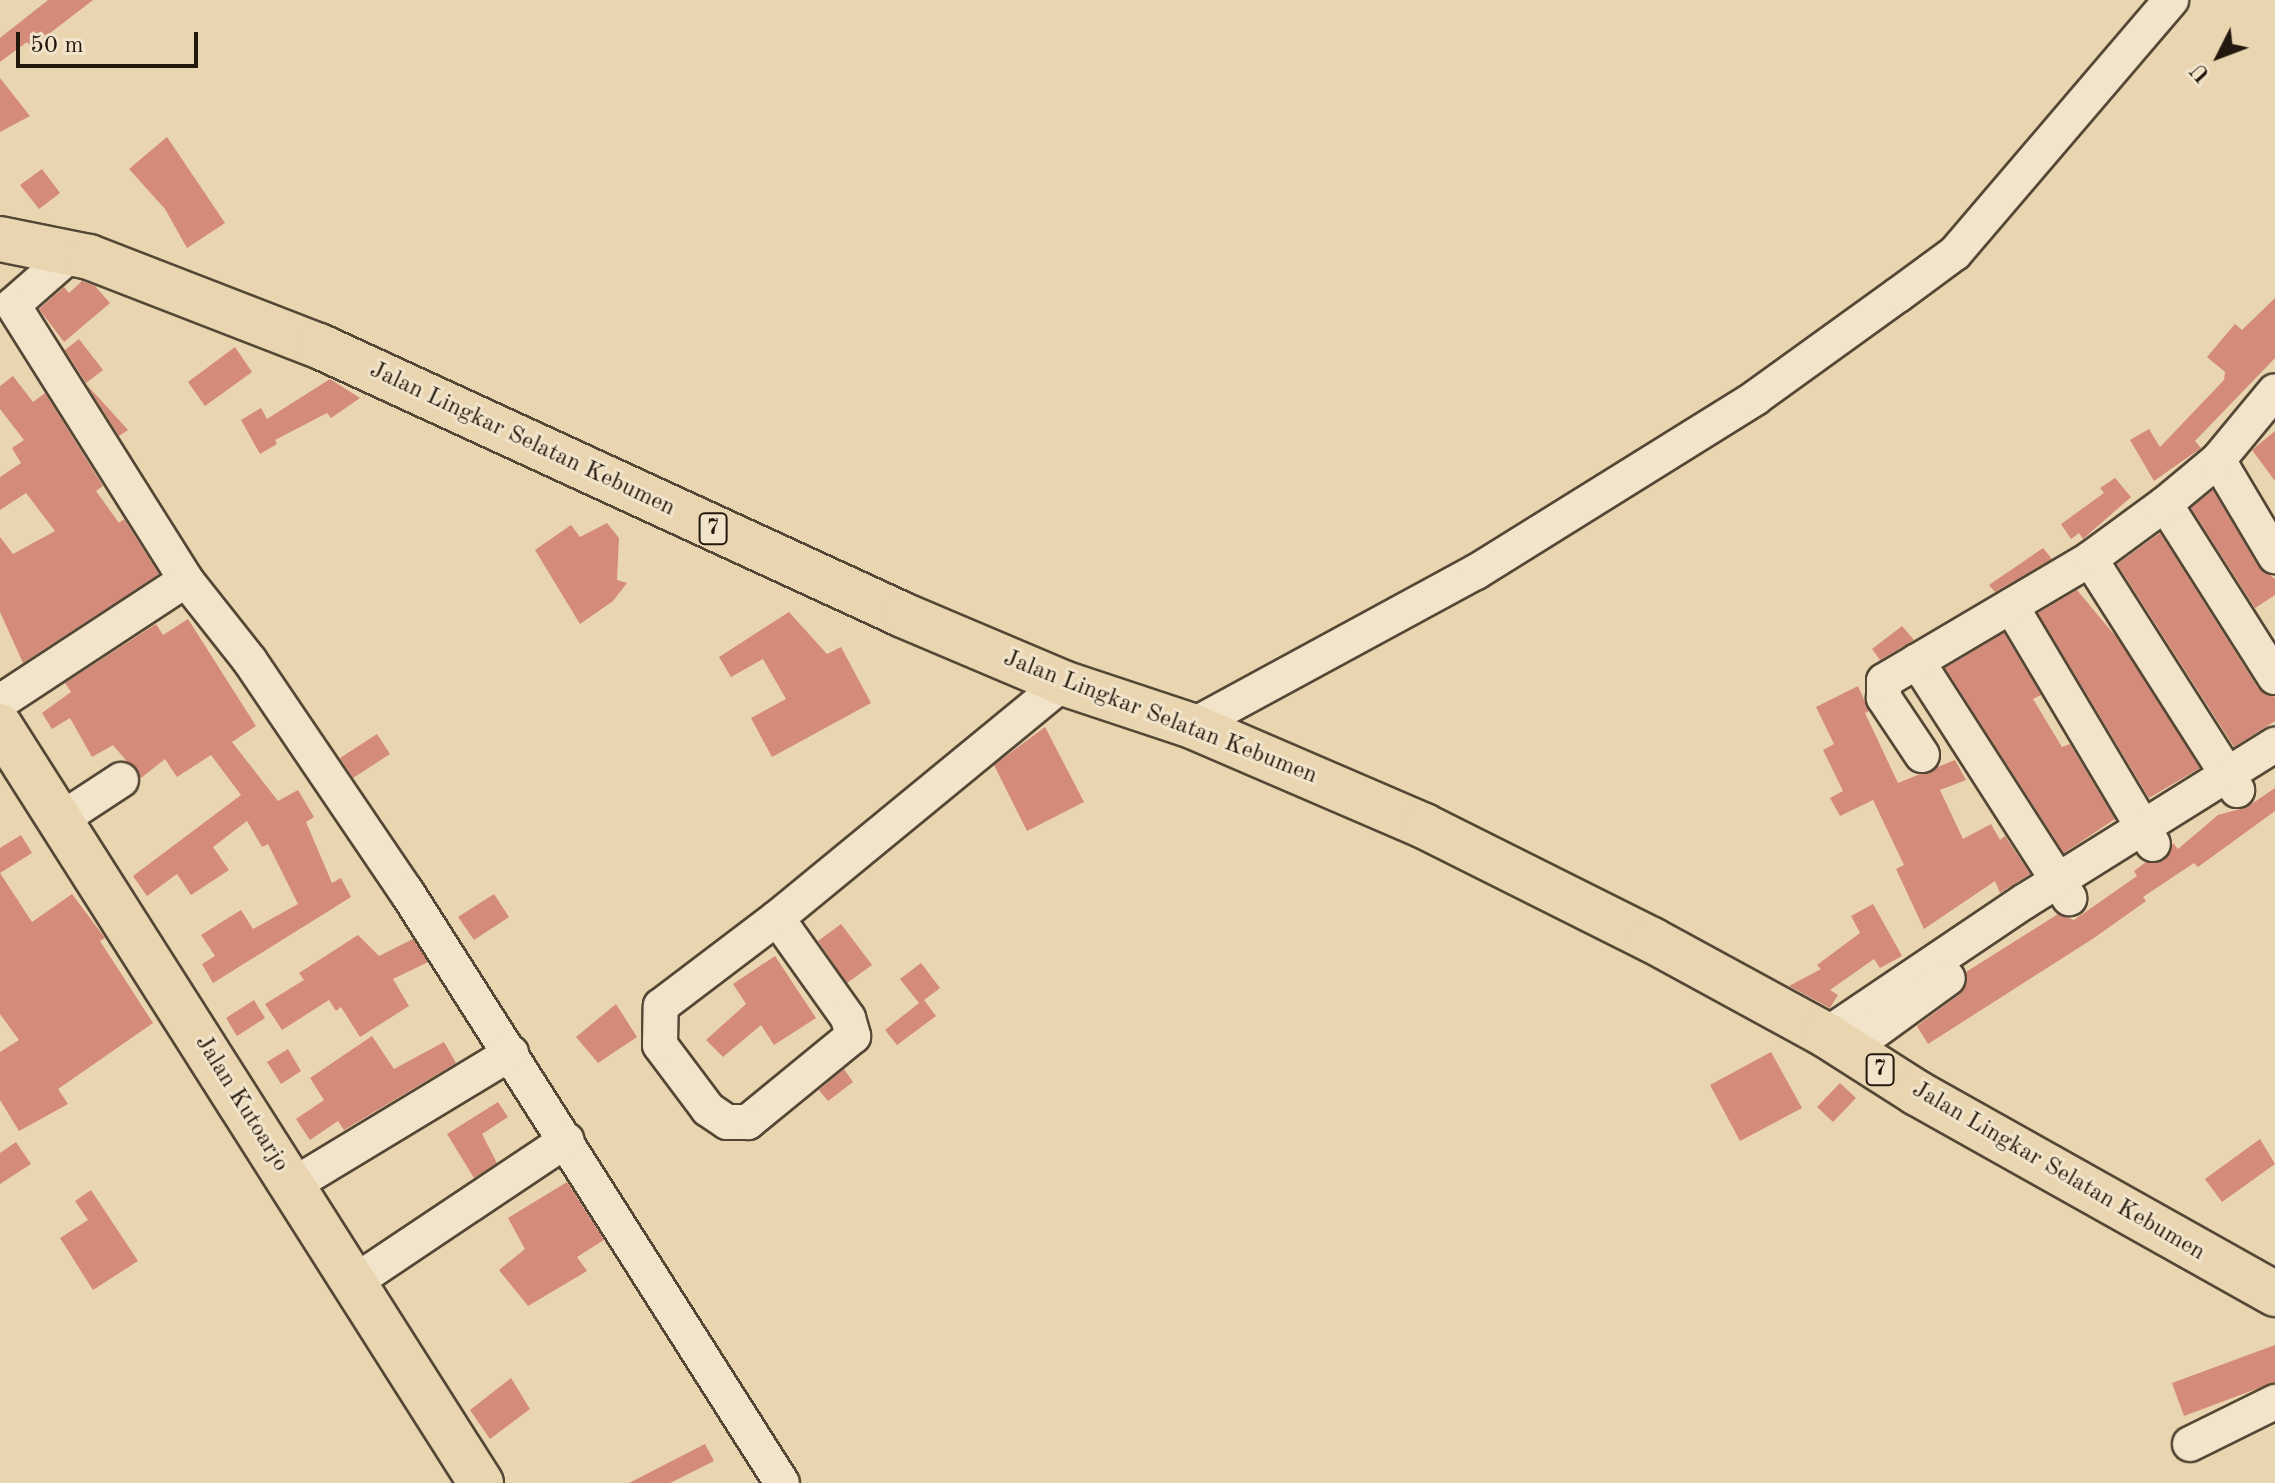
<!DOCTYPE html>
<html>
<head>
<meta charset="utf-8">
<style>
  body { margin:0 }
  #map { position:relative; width:2275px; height:1483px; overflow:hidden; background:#e9d5af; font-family:"Old Standard TT",serif }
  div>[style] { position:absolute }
  .building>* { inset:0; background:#d58b79 }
  .roads { filter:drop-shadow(2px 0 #544736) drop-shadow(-2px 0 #544736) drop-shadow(0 2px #544736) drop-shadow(0 -2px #544736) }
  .minor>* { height:34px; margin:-17px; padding:0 17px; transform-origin:17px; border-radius:17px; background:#f1e4cb }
  .major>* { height:44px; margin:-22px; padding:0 22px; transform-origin:22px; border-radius:22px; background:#e9d5af }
  .highway>* { height:44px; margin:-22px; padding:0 22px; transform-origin:22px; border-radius:22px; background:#e9d5af }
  span { translate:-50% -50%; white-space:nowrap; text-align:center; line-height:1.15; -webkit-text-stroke:6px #f1e4cb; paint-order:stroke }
  .shield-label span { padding:2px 6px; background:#f1e4cb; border:2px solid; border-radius:6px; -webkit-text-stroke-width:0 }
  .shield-label { font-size:22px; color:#23180d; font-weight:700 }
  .street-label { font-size:24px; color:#23180d }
  .north { position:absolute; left:2179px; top:16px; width:80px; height:80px; -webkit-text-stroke:6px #f1e4cb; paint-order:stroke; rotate:228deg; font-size:22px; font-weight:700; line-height:32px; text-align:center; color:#23180d }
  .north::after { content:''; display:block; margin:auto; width:28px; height:36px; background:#23180d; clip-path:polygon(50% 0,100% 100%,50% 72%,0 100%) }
  .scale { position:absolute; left:16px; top:32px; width:182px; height:36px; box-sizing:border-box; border:4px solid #23180d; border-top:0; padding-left:10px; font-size:24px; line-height:28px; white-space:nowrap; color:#23180d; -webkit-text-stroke:6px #f1e4cb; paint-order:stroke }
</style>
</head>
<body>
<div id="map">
  <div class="building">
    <div style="clip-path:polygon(48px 0,93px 0,32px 47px,27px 42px,0 62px,0 38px)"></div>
    <div style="clip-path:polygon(0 78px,30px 116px,0 132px)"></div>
    <div style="clip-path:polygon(167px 137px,225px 223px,187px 248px,165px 209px,129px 169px)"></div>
    <div style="clip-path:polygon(42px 169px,60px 193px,39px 209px,20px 185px)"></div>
    <div style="clip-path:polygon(82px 281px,95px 286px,110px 303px,64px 342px,39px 309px,64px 287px,69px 293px)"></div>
    <div style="clip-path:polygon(2275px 298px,2275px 358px,2195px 441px,2201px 448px,2154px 481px,2130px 440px,2149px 429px,2160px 447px,2224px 380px,2225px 372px,2207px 357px,2235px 324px,2242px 330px)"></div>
    <div style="clip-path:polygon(79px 339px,103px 370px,86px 383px,65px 350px)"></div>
    <div style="clip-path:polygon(235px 347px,252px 372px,205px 406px,188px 382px)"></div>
    <div style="clip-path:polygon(13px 376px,33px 402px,45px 393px,103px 486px,96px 491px,119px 523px,124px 519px,159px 574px,23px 663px,0 612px,0 537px,13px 554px,55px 531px,26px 493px,0 510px,0 477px,21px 463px,12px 448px,24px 440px,0 409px,0 386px)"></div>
    <div style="clip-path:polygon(330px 379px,360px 398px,331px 418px,327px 413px,275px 440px,277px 444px,260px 454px,241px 420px,261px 408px,267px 419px)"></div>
    <div style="clip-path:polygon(87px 385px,128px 430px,119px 436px)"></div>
    <div style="clip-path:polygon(2275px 431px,2275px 481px,2252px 450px)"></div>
    <div style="clip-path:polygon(2115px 478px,2131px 497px,2083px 539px,2079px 533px,2071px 539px,2061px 524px,2104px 493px,2100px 488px)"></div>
    <div style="clip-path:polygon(2213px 490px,2258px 566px,2275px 579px,2275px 595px,2255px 608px,2191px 508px)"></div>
    <div style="clip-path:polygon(607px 523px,619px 538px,617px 580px,627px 583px,613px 601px,580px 624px,535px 550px,571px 525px,580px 537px)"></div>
    <div style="clip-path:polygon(2160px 533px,2258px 688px,2275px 697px,2275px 721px,2234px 747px,2117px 564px)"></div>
    <div style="clip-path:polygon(2043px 548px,2052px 559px,1995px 592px,1989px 585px)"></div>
    <div style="clip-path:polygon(2077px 590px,2117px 638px,2200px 768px,2149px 798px,2038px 613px)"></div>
    <div style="clip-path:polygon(789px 612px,827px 654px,841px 647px,871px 703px,772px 757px,751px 718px,786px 699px,763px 659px,731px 677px,719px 657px)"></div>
    <div style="clip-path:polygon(188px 619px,256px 726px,232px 742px,278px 801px,298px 790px,314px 817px,306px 822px,332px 883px,341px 878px,351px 897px,213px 983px,202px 964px,215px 956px,201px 935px,241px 910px,253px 929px,298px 904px,268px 844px,262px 847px,247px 821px,213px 847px,229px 870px,191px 895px,177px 874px,147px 896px,133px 876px,241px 795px,211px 755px,177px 777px,165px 759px,141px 778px,113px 745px,92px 757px,70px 718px,52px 729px,42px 713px,71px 692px,65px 683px,156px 624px,163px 635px)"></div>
    <div style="clip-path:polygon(1902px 626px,1914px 640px,1880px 660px,1872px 649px)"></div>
    <div style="clip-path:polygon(2004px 633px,2041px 695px,2033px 699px,2062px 747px,2070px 744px,2115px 819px,2064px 853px,1945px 668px)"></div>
    <div style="clip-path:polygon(1858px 686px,1869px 711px,1865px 713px,1898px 783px,1955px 760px,1966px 780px,1940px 790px,1963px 839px,1991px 824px,2000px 840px,2005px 836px,2030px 874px,2000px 893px,1995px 881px,1924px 929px,1896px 869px,1904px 865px,1873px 800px,1840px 816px,1830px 798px,1843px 791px,1823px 750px,1834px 744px,1816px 707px)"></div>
    <div style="clip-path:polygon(1045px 727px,1084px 802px,1027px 831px,994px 765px)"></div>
    <div style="clip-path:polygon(377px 734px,390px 754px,353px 778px,340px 758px)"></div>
    <div style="clip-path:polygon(2275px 788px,2275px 811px,2198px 867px,2194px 863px,2143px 897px,2146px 901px,2094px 938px,1928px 1044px,1917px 1026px,1960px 994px,1966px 972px,2058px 914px,2074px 920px,2137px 876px,2134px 871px,2146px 862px,2164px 861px,2173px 843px,2178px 849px,2218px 815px,2247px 807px)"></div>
    <div style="clip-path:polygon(21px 835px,32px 853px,0 873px,32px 922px,72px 894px,105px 938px,100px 941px,153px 1023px,58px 1089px,68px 1104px,19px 1131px,0 1100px,0 1052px,19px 1040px,0 1014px,0 848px)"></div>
    <div style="clip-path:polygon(494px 894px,509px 917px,474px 940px,458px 917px)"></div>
    <div style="clip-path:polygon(1873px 904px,1902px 956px,1880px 968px,1874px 959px,1830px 990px,1838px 995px,1830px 1008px,1789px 986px,1821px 969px,1817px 965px,1860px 933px,1851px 916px)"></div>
    <div style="clip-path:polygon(841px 924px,872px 965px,847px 983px,818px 941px)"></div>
    <div style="clip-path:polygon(358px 935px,379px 956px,413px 939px,428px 962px,393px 979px,409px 1006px,360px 1037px,341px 1007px,336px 1011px,329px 1000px,282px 1030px,265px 1004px,304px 980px,299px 973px)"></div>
    <div style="clip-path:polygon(775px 956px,816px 1018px,774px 1045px,761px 1025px,723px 1057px,706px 1040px,746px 1004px,733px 984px)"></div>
    <div style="clip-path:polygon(921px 963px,940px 988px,924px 1000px,936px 1016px,897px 1045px,885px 1030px,919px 1003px,900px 979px)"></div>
    <div style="clip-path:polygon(254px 1000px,265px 1018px,237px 1036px,226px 1018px)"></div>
    <div style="clip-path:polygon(616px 1004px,637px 1037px,598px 1063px,576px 1037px)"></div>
    <div style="clip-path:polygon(372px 1036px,394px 1069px,444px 1042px,456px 1063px,344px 1130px,338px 1121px,310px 1140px,296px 1119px,324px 1100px,310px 1078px)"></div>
    <div style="clip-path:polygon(288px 1049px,301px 1071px,281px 1084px,267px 1062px)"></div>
    <div style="clip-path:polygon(1771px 1052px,1802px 1108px,1740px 1141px,1710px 1085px)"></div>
    <div style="clip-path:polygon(844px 1069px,853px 1082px,828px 1101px,819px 1090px)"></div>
    <div style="clip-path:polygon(1840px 1083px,1856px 1098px,1833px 1122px,1817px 1107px)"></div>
    <div style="clip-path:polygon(498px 1102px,508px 1117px,482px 1134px,497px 1163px,474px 1178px,447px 1134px)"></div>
    <div style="clip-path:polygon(2260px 1139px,2275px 1164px,2222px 1202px,2205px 1179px)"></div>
    <div style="clip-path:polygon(16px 1142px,31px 1164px,0 1184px,0 1153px)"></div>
    <div style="clip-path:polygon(567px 1182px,604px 1240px,577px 1257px,587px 1271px,528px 1306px,499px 1270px,525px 1249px,508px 1218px)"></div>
    <div style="clip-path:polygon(91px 1190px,138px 1261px,93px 1290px,60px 1238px,88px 1220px,75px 1201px)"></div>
    <div style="clip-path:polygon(2275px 1345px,2275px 1382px,2184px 1416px,2172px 1383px)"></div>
    <div style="clip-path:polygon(511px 1378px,530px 1409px,490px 1439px,470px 1410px)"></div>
    <div style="clip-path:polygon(705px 1444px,714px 1461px,670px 1483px,629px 1483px)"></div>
  </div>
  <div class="roads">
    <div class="minor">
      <div style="left:71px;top:254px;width:77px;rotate:138.7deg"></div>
      <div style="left:13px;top:305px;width:325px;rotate:57.8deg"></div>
      <div style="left:186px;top:580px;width:103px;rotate:51.7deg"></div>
      <div style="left:250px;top:661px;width:278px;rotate:55.9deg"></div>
      <div style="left:406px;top:891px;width:701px;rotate:57.58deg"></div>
      <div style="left:2218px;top:460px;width:112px;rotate:59.3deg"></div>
      <div style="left:2165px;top:504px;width:205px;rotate:57.6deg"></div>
      <div style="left:2090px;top:559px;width:274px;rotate:57.5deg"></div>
      <div style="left:2011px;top:606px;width:277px;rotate:59.2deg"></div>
      <div style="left:1917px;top:661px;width:282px;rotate:57.3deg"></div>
      <div style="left:0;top:702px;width:222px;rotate:-33.3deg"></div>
      <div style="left:1192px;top:726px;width:323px;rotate:-28.5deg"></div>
      <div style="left:1476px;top:572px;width:329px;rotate:-31.9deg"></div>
      <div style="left:1755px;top:398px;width:176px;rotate:-35.8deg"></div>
      <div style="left:1898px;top:295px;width:71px;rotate:-36.4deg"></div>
      <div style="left:1955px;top:253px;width:333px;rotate:-49.5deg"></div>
      <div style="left:1922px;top:755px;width:69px;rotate:-123.7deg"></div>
      <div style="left:1884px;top:698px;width:17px;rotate:-90deg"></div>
      <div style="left:1884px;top:681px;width:239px;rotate:-30.6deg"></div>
      <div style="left:2090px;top:559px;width:93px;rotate:-36.3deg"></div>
      <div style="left:2165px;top:504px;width:69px;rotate:-39.7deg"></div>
      <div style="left:2218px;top:460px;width:89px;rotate:-50.4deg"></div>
      <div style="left:60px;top:820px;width:73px;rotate:-33.3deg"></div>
      <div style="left:777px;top:918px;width:123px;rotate:54.6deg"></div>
      <div style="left:848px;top:1018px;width:19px;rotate:74deg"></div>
      <div style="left:853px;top:1036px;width:136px;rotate:140.7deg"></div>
      <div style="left:748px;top:1122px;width:21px;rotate:180deg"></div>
      <div style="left:727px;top:1122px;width:23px;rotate:-146deg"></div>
      <div style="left:708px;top:1109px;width:80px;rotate:-126.9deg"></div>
      <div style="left:660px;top:1045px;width:39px;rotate:-89deg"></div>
      <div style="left:661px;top:1006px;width:146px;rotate:-37.2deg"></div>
      <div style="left:777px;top:918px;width:370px;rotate:-39.4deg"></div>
      <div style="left:1826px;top:1035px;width:240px;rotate:-34deg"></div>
      <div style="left:2025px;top:901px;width:295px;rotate:-32deg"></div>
      <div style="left:1849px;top:1050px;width:122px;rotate:-36deg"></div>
      <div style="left:293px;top:1185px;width:255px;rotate:-31.2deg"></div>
      <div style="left:353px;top:1283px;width:257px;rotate:-33.8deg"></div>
      <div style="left:2190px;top:1444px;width:95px;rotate:-26.3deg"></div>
    </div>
    <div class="major">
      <div style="left:0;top:726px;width:897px;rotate:57.57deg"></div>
    </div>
    <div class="highway">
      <div style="left:0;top:239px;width:91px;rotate:11.4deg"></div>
      <div style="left:89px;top:257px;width:247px;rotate:21.2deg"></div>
      <div style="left:319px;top:346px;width:643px;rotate:24.73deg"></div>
      <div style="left:903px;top:615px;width:174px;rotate:23deg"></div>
      <div style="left:1063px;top:683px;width:136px;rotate:18.4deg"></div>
      <div style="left:1192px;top:726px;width:253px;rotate:23.3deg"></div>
      <div style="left:1424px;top:826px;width:255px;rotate:26.6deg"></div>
      <div style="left:1652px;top:940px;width:198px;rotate:28.6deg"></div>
      <div style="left:1826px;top:1035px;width:108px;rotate:32.5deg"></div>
      <div style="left:1917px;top:1093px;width:411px;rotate:29.3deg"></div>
    </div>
  </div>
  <div class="shield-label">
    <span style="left:713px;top:529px">7</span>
    <span style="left:1880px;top:1070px">7</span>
  </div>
  <div class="street-label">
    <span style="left:522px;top:440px;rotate:25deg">Jalan Lingkar Selatan Kebumen</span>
    <span style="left:1160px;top:718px;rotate:21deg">Jalan Lingkar Selatan Kebumen</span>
    <span style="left:241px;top:1104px;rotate:58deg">Jalan Kutoarjo</span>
    <span style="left:2058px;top:1172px;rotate:30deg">Jalan Lingkar Selatan Kebumen</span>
  </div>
  <div class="north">U</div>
  <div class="scale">50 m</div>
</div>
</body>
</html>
